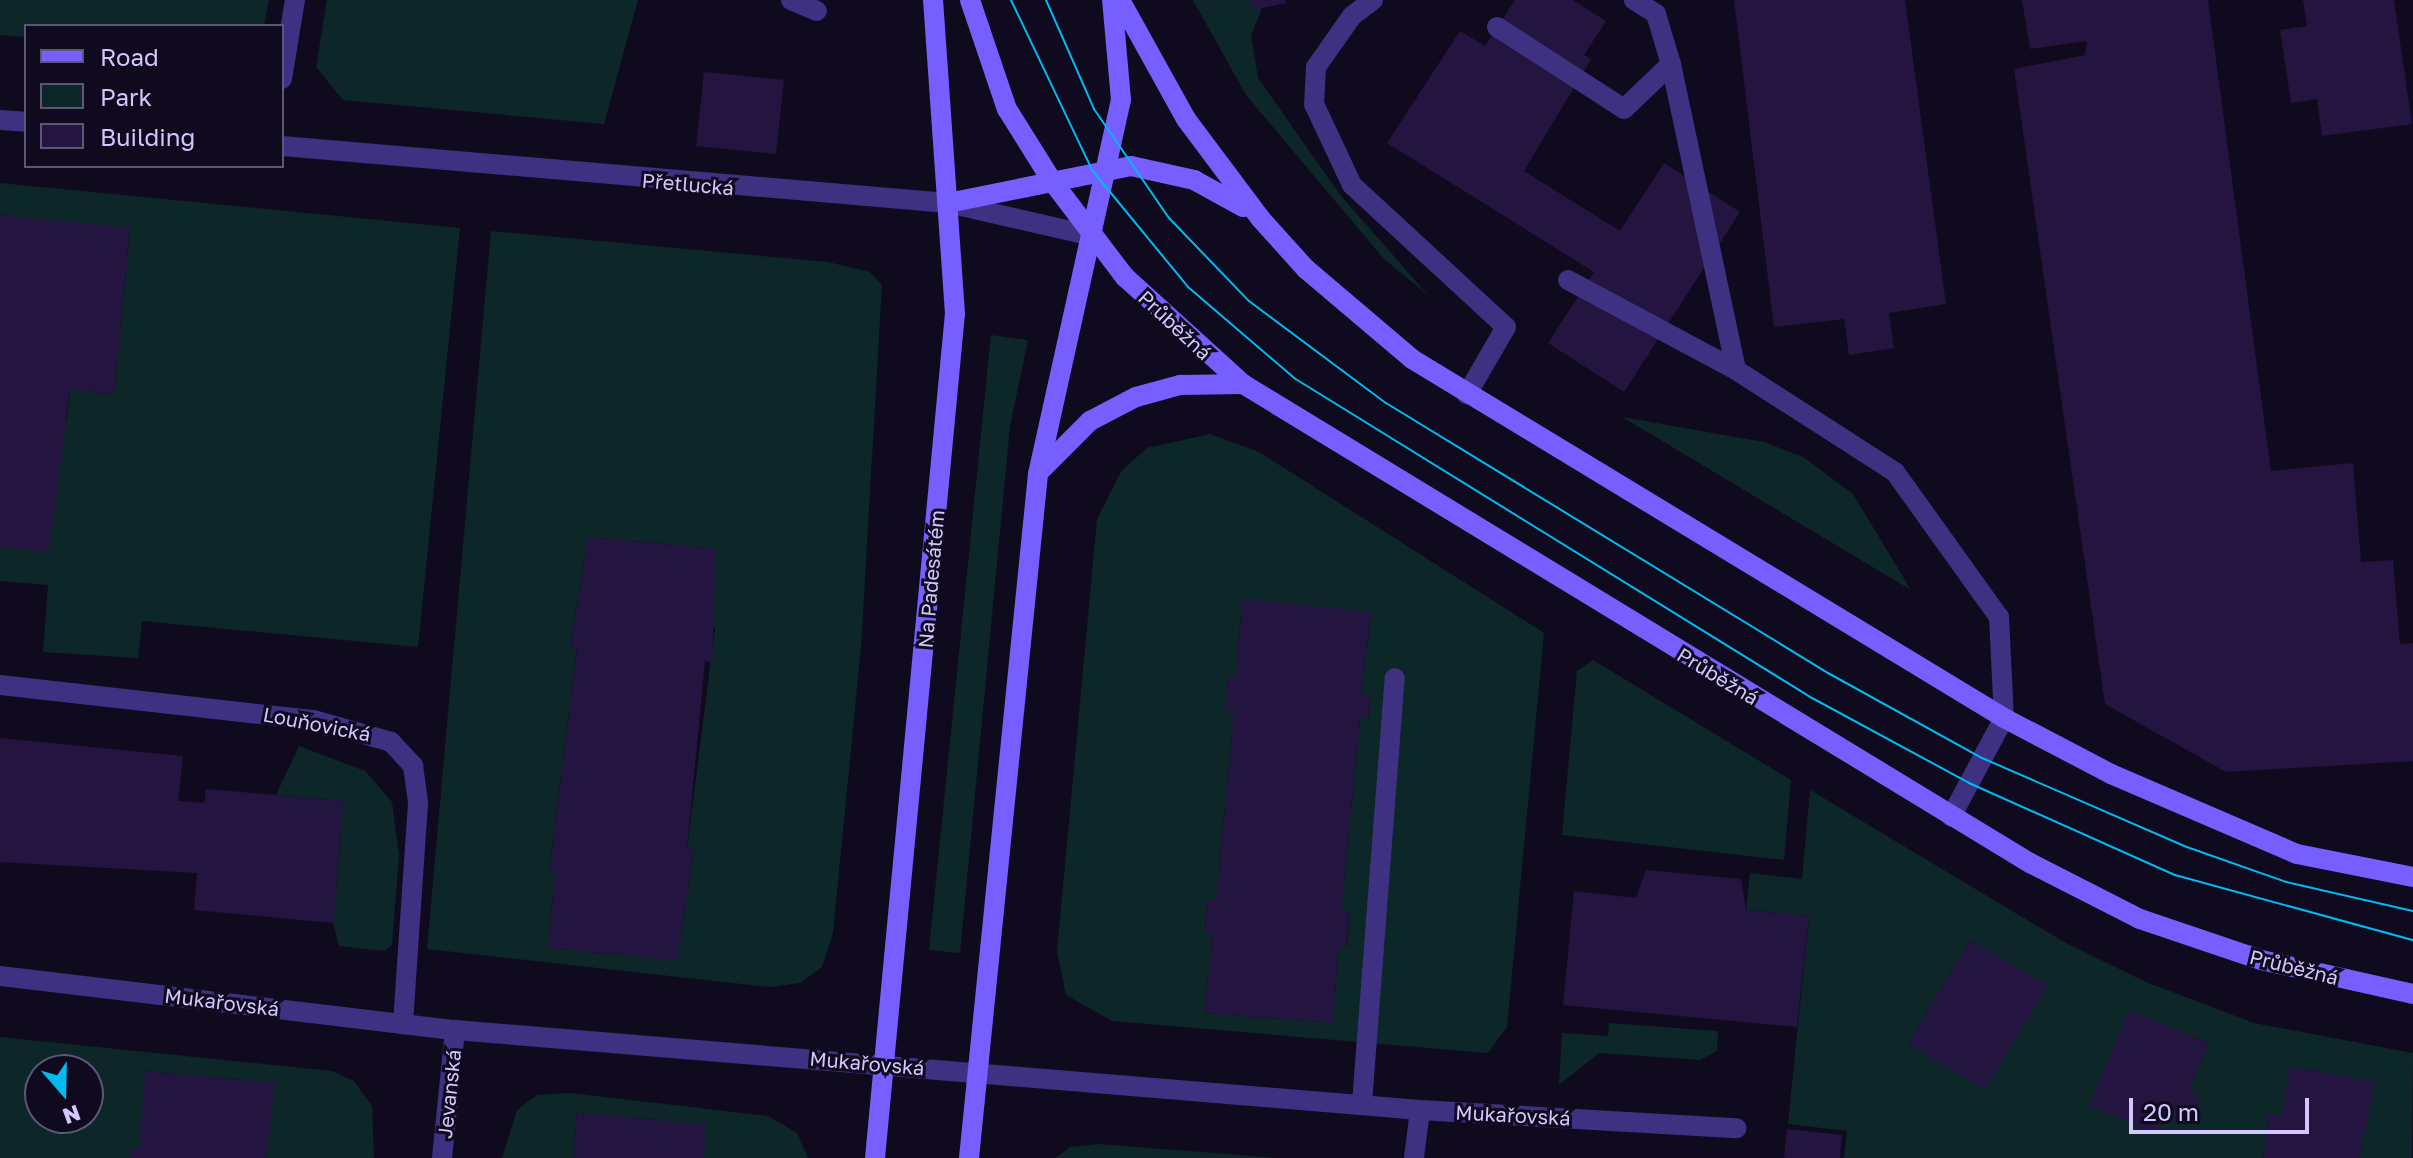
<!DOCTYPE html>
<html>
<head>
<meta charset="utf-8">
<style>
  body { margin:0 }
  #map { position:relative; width:2413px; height:1158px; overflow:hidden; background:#100a1e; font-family:"Golos Text",sans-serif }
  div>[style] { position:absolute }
  .green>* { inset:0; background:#0d2628 }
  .building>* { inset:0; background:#231540 }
  .service>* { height:20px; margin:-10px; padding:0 10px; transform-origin:10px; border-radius:10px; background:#3e3181 }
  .minor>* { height:20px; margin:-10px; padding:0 10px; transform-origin:10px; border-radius:10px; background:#3e3181 }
  .tertiary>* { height:20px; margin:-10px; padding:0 10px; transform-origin:10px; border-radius:10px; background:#3e3181 }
  .secondary>* { height:20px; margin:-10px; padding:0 10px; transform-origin:10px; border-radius:10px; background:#765eff }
  .tram>* { height:2px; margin:-1px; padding:0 1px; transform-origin:1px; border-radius:1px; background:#00bbf2 }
  span { translate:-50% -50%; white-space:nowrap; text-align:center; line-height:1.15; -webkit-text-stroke:6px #100a1e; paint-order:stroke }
  .street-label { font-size:20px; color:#d4c7ff }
  .legend { position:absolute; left:24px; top:24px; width:260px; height:144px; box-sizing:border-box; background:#100a1e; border:2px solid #5e5678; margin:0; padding:10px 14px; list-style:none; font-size:24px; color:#d4c7ff }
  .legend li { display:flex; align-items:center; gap:16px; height:40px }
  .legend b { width:40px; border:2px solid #5e5678 }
  .north { position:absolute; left:24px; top:1054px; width:80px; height:80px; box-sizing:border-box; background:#100a1e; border:2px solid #5e5678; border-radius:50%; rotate:160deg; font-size:22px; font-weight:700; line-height:32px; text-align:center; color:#d4c7ff }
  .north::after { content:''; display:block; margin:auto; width:28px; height:36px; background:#00bbf2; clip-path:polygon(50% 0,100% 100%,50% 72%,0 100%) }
  .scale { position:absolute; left:2129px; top:1098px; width:180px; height:36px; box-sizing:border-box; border:4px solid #d4c7ff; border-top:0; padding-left:10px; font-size:24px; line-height:28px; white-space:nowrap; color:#d4c7ff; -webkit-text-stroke:6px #100a1e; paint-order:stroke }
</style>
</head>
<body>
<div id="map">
  <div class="green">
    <div style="clip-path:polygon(0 0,269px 0,264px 26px,26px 26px,26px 37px,0 35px)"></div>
    <div style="clip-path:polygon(327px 0,638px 0,604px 124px,343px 100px,316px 67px)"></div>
    <div style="clip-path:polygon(1193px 0,1249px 0,1252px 10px,1262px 8px,1251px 36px,1258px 78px,1341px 196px,1429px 296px,1384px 259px,1246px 95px)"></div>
    <div style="clip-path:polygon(0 183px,460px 228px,418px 647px,142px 621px,138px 658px,43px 652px,48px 585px,0 581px,0 547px,67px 419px,70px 389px,114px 394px,130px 229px,0 215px)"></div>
    <div style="clip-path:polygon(evenodd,491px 231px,828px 262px,870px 272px,882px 285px,861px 647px,833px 933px,822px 967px,800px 983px,769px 987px,427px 949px,491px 231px,588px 537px,716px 549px,709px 627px,715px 628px,687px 848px,694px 849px,677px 960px,548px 948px,555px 871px,549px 869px,577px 648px,570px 647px,588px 537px)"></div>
    <div style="clip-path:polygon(991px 335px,1028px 340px,1010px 426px,960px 953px,929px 950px)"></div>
    <div style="clip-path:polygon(1622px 417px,1764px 442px,1803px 457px,1853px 494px,1911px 590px)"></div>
    <div style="clip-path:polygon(evenodd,1210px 434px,1259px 452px,1544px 633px,1507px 1027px,1488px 1053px,1112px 1021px,1066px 995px,1057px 951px,1097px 519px,1122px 470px,1147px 448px,1210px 434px,1242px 600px,1371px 613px,1361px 695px,1370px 697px,1368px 718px,1360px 718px,1341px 912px,1350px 913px,1347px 946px,1338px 946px,1333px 1023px,1204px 1013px,1213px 934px,1205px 933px,1207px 899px,1216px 900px,1234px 712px,1225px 711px,1227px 693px,1228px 677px,1236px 678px,1242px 600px)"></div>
    <div style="clip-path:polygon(1593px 660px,1791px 780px,1784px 860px,1562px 835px,1577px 671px)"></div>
    <div style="clip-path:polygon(299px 746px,365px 771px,392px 802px,399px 855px,392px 945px,384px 951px,339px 946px,333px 923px,344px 801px,276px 795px)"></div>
    <div style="clip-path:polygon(evenodd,1810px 790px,2066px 943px,2146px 982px,2254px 1023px,2413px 1053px,2412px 1158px,2359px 1158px,2374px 1082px,2292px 1066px,2281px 1116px,2268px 1116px,2263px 1158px,1844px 1158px,1847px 1131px,1788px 1124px,1809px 916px,1746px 910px,1750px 873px,1802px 879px,1810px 790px,1970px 940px,2047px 986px,1984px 1089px,1908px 1043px,1970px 940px,1810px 790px,2129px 1011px,2208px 1043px,2189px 1090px,2200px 1097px,2189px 1121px,2164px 1112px,2155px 1132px,2129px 1011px)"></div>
    <div style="clip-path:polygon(1609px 1023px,1718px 1031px,1717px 1051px,1700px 1060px,1599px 1053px,1559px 1085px,1562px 1033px,1608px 1036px)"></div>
    <div style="clip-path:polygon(evenodd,0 1037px,332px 1071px,354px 1081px,372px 1106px,374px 1158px,266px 1158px,274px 1083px,146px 1071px,139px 1149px,130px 1158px,0 1158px,0 1037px,40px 1070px,88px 1070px,88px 1118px,40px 1118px,40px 1070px)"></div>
    <div style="clip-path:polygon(570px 1093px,768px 1116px,797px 1133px,808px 1158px,703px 1158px,706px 1125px,577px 1112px,573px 1158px,502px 1158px,517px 1110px,537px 1095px)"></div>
    <div style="clip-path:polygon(1099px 1144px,1277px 1158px,1055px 1158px,1070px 1147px)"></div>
  </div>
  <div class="building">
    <div style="clip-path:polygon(1249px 0,1285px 0,1286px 3px,1252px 10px)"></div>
    <div style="clip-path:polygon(1515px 0,1573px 0,1606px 21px,1584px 55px,1591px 59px,1524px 171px,1620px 231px,1664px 163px,1740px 212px,1624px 392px,1548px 343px,1594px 272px,1387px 143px,1460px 31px,1485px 46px)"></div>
    <div style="clip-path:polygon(1734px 0,1905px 0,1946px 304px,1889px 313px,1894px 348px,1849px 355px,1844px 319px,1774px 327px)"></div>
    <div style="clip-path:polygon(2022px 0,2208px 0,2271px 471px,2353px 463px,2361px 562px,2393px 560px,2400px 644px,2413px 643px,2413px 761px,2226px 772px,2105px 704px,2014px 69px,2085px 55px,2087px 41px,2030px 49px)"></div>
    <div style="clip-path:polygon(2303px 0,2394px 0,2412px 124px,2322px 136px,2317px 99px,2291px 103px,2280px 30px,2307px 26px)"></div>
    <div style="clip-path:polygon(704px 72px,784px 80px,776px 154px,696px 146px)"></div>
    <div style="clip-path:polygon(0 215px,130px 228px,114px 394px,70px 389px,49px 552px,0 547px)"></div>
    <div style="clip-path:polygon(588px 537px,716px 549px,712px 662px,705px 661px,687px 848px,694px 849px,677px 960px,548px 948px,555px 871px,549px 870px,577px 648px,570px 648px)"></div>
    <div style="clip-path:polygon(1242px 599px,1371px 612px,1361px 695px,1370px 696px,1368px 718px,1360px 718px,1341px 912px,1350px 913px,1346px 947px,1338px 946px,1333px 1023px,1204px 1013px,1213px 934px,1205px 934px,1207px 899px,1216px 900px,1234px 712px,1225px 712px,1227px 693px,1228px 677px,1236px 678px)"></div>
    <div style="clip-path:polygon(0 738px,183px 756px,178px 801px,204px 803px,206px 789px,344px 801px,333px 923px,194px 910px,197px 873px,0 862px)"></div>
    <div style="clip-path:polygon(1646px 870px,1741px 879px,1746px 910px,1809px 916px,1797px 1027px,1563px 1005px,1574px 891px,1636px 898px)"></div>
    <div style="clip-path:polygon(1970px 940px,2048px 986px,1984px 1090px,1908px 1043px)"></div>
    <div style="clip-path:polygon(2129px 1010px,2208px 1043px,2189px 1090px,2200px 1097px,2189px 1121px,2164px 1112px,2155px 1133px,2089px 1106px)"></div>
    <div style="clip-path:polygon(2291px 1066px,2375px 1082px,2359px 1158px,2263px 1158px,2268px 1116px,2281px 1116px)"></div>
    <div style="clip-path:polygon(145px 1071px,275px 1083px,266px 1158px,130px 1158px,131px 1148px,139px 1149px)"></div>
    <div style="clip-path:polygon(577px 1112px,707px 1125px,703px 1158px,573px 1158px)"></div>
    <div style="clip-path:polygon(1787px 1129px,1842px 1135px,1840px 1158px,1784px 1158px)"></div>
  </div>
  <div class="service">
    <div style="left:791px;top:0;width:28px;rotate:23deg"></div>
    <div style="left:1373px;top:0;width:26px;rotate:143deg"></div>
    <div style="left:1352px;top:16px;width:62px;rotate:125.2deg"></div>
    <div style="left:1316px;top:67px;width:37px;rotate:93deg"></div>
    <div style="left:1314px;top:104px;width:89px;rotate:64.9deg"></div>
    <div style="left:1352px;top:185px;width:209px;rotate:42.7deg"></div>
    <div style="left:1506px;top:327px;width:78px;rotate:120.2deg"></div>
    <div style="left:1634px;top:0;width:26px;rotate:32deg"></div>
    <div style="left:1656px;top:14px;width:52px;rotate:73.3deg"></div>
    <div style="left:1671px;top:64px;width:313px;rotate:78deg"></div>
    <div style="left:1497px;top:27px;width:151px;rotate:32.8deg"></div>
    <div style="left:1624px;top:109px;width:65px;rotate:-43.8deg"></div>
    <div style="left:1568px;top:280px;width:191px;rotate:28.2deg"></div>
    <div style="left:1736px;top:370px;width:189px;rotate:32.7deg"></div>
    <div style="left:1895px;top:472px;width:178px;rotate:54.4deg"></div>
    <div style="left:1999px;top:617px;width:101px;rotate:87.2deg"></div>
    <div style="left:2004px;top:718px;width:112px;rotate:118.2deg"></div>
    <div style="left:1362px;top:1103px;width:426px;rotate:-85.6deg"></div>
  </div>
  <div class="minor">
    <div style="left:282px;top:79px;width:80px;rotate:-80.7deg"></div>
    <div style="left:0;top:685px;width:316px;rotate:6.4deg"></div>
    <div style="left:314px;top:720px;width:80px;rotate:15.9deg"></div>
    <div style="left:391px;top:742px;width:33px;rotate:47deg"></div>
    <div style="left:413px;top:766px;width:37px;rotate:82deg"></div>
    <div style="left:418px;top:803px;width:222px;rotate:93.9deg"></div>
    <div style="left:0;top:976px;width:458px;rotate:6.8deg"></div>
    <div style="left:455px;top:1030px;width:968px;rotate:4.74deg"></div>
    <div style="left:1420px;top:1110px;width:317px;rotate:3.3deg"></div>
    <div style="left:442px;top:1158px;width:129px;rotate:-84.2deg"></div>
    <div style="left:1414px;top:1158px;width:48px;rotate:-82.9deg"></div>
  </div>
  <div class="tertiary">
    <div style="left:0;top:120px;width:26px;rotate:4deg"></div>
    <div style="left:282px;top:146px;width:668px;rotate:4.89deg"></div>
    <div style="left:948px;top:203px;width:148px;rotate:12.9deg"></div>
  </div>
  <div class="secondary">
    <div style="left:970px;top:0;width:115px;rotate:71.3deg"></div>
    <div style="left:1007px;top:109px;width:85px;rotate:58deg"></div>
    <div style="left:1052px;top:181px;width:121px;rotate:52.8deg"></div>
    <div style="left:1125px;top:277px;width:159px;rotate:42.2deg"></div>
    <div style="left:1243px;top:384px;width:921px;rotate:31.33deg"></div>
    <div style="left:2030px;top:863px;width:123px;rotate:27deg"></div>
    <div style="left:2140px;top:919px;width:128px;rotate:18.7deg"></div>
    <div style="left:2261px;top:960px;width:156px;rotate:12.6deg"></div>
    <div style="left:1120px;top:0;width:136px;rotate:61deg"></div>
    <div style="left:1186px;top:119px;width:124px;rotate:53.2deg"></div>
    <div style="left:1260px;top:218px;width:69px;rotate:48deg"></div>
    <div style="left:1306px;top:269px;width:139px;rotate:40.3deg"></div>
    <div style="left:1412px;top:359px;width:692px;rotate:31.23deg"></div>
    <div style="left:2004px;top:718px;width:121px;rotate:27.6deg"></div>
    <div style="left:2111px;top:774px;width:202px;rotate:23.3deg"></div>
    <div style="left:2297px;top:854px;width:118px;rotate:11.2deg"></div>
    <div style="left:948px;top:203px;width:187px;rotate:-11.4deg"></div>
    <div style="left:1131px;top:166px;width:65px;rotate:12.5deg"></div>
    <div style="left:1194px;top:180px;width:56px;rotate:28.9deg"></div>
    <div style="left:1040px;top:471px;width:71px;rotate:-45deg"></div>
    <div style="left:1090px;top:421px;width:52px;rotate:-27.6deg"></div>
    <div style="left:1136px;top:397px;width:46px;rotate:-15.3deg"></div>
    <div style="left:1180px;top:385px;width:63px;rotate:-0.9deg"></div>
    <div style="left:875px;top:1158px;width:848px;rotate:-84.59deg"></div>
    <div style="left:955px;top:314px;width:315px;rotate:-94deg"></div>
    <div style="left:969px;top:1158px;width:687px;rotate:-84.24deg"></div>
    <div style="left:1038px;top:474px;width:383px;rotate:-77.5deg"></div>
    <div style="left:1121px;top:100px;width:100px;rotate:-95.1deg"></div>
  </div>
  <div class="tram">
    <div style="left:1011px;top:0;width:188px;rotate:64.5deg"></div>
    <div style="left:1092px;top:170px;width:151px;rotate:50.6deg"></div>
    <div style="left:1188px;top:287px;width:140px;rotate:40.6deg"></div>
    <div style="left:1294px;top:378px;width:609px;rotate:31.71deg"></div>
    <div style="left:1812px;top:698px;width:179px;rotate:28.4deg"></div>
    <div style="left:1969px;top:783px;width:226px;rotate:24.1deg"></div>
    <div style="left:2175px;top:875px;width:247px;rotate:15.3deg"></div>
    <div style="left:1046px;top:0;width:119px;rotate:66.2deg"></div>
    <div style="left:1094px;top:109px;width:132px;rotate:55.5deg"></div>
    <div style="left:1169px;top:218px;width:115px;rotate:46.1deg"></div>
    <div style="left:1249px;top:301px;width:171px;rotate:36.7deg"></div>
    <div style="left:1386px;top:403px;width:518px;rotate:31.42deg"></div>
    <div style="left:1828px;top:673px;width:176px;rotate:28.9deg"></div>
    <div style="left:1982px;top:758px;width:220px;rotate:23.5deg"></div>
    <div style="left:2184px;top:846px;width:108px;rotate:19.4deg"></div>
    <div style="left:2286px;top:882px;width:130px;rotate:12.9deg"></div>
  </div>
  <div class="street-label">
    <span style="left:688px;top:184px;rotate:5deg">Přetlucká</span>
    <span style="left:1175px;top:325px;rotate:43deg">Průběžná</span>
    <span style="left:931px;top:579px;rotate:-85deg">Na Padesátém</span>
    <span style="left:1718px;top:676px;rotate:31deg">Průběžná</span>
    <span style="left:317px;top:724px;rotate:11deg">Louňovická</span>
    <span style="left:2294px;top:967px;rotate:14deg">Průběžná</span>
    <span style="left:222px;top:1002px;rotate:7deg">Mukařovská</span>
    <span style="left:867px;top:1063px;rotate:5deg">Mukařovská</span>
    <span style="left:449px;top:1094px;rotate:-84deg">Jevanská</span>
    <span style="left:1513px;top:1115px;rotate:3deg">Mukařovská</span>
  </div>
  <ul class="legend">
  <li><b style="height:10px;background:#765eff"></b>Road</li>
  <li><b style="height:22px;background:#0d2628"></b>Park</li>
  <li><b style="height:22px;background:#231540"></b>Building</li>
  </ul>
  <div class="north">N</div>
  <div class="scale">20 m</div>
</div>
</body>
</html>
